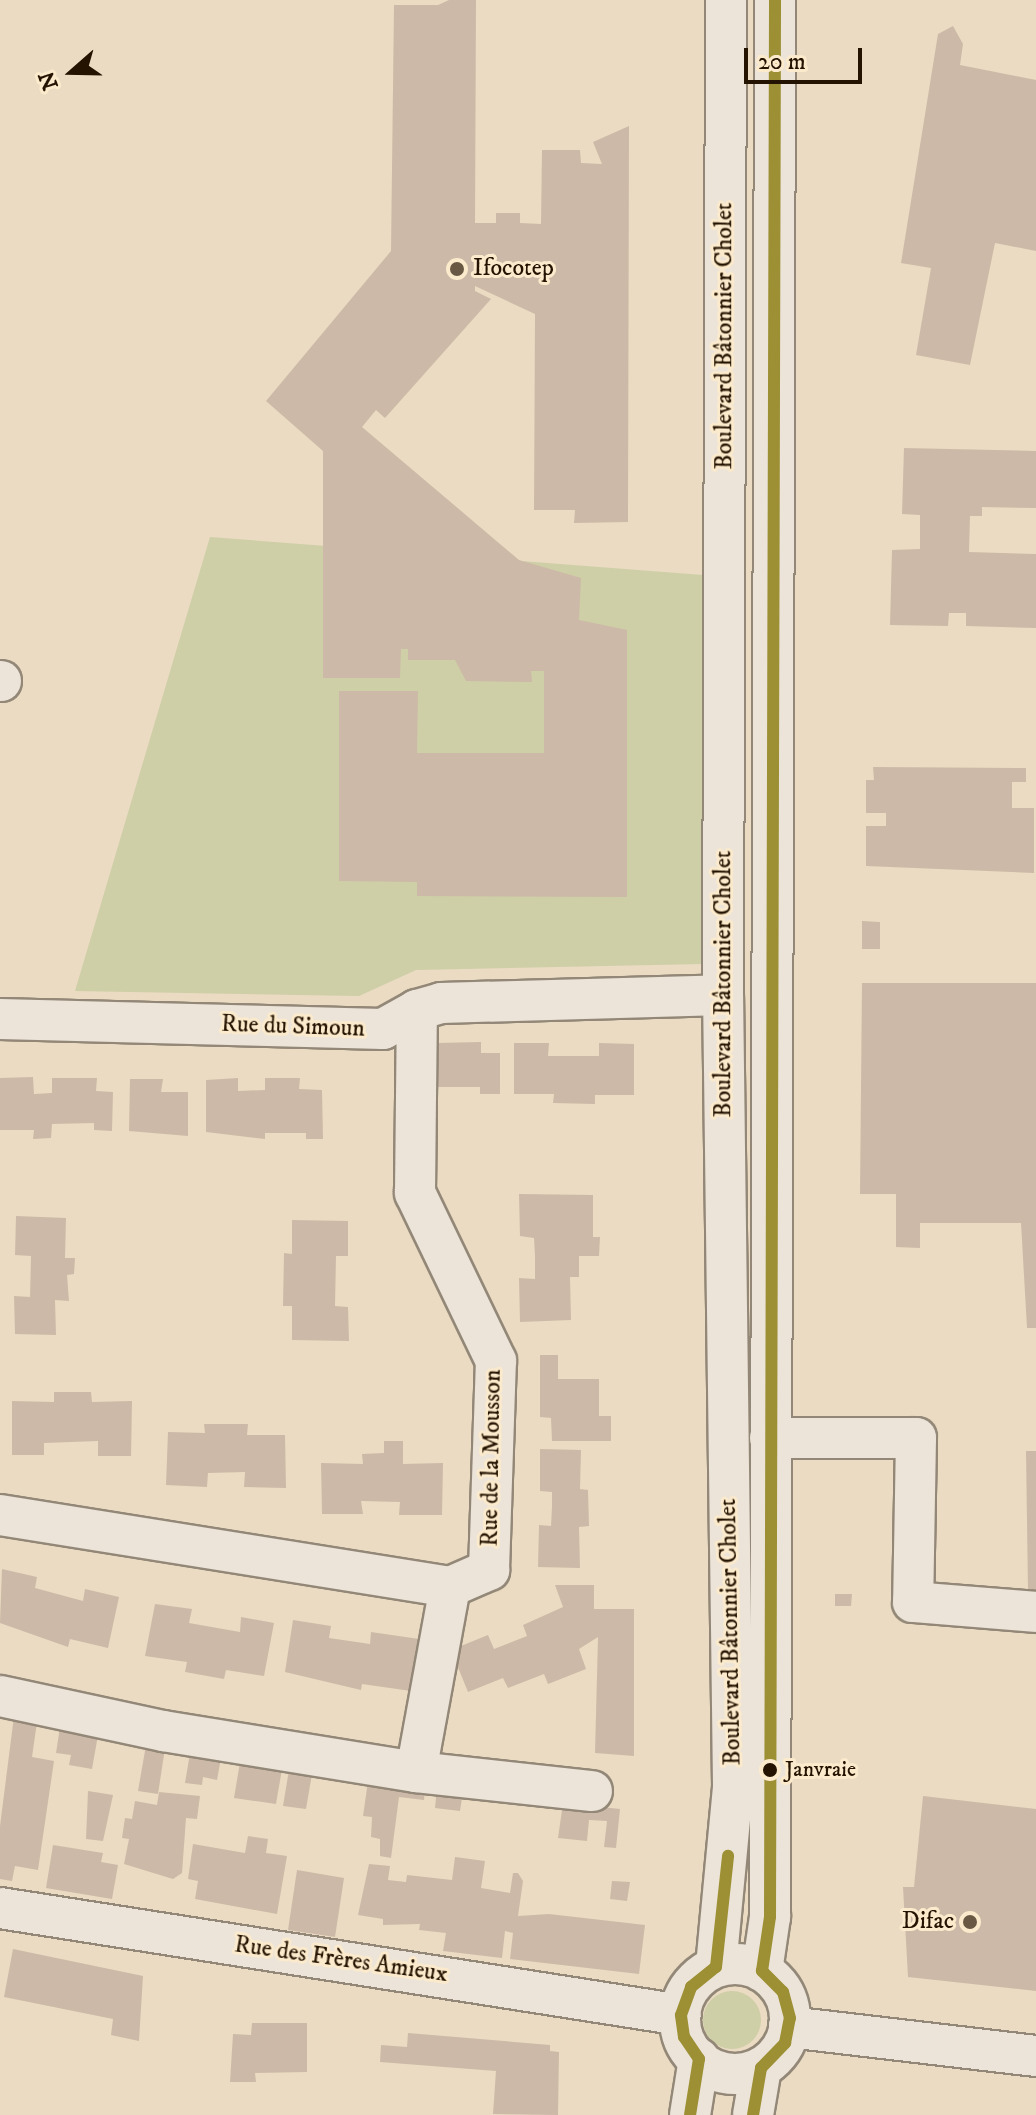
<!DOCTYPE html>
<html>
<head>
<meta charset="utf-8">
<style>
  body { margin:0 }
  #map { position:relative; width:1036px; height:2115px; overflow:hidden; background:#eadbc2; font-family:"IM FELL DW Pica",serif }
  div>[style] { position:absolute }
  .green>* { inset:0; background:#cecea7 }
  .round { border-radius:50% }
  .building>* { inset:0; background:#cdb9a7 }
  .roads { filter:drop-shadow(2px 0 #938878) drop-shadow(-2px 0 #938878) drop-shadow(0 2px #938878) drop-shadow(0 -2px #938878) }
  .minor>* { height:40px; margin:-20px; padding:0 20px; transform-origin:20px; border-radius:20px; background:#ece4d8 }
  .minor>.ring { margin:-20px; padding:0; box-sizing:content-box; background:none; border:40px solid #ece4d8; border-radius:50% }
  .bus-1>* { height:12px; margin:-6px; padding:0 6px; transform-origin:6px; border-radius:6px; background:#9c8f34 }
  .dots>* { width:22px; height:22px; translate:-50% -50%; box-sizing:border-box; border:4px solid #fceacc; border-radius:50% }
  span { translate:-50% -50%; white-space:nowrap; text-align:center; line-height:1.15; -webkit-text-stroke:6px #fceacc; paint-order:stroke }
  .bus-label { font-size:22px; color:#241300 }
  .left { translate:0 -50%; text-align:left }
  .poi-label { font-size:24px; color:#241300 }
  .right { translate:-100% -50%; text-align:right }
  .street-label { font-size:24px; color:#241300 }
  .north { position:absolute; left:32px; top:32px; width:80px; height:80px; -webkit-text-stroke:6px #fceacc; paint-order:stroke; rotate:250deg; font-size:22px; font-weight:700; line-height:32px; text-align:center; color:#241300 }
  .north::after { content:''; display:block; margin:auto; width:28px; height:36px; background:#241300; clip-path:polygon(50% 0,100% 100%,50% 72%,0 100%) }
  .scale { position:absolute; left:744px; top:48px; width:118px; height:36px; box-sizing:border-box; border:4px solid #241300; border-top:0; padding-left:10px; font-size:24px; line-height:28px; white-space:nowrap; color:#241300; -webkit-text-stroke:6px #fceacc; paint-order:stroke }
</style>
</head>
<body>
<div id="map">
  <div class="green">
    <div style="clip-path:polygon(210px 537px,703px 575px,702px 964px,416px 970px,359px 996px,75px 991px)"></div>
    <div class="round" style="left:703px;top:1991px;width:58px;height:58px"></div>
  </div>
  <div class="building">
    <div style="clip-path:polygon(449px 0,476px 0,475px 223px,496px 223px,496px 213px,520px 213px,520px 223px,541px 224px,542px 150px,580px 150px,581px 163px,602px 164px,593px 142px,629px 126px,628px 522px,574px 523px,575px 510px,534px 510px,535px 314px,475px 286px,475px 291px,491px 299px,385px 418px,376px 410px,362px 427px,519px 560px,581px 578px,579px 620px,627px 630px,627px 897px,417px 896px,417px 882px,339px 881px,339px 691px,418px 691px,417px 753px,544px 753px,544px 671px,531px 671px,532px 682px,466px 681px,455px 660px,408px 660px,408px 649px,401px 649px,400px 678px,323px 678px,323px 451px,266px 401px,391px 251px,394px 5px,438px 5px)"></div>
    <div style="clip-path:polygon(953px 26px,963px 44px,960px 65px,1036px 80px,1036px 251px,995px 243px,970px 365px,916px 355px,931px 268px,901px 263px,938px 34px)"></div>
    <div style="clip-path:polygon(904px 448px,1036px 451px,1036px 508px,982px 507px,982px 516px,970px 516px,969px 552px,1036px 554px,1036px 628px,966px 626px,966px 613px,949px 613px,948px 626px,890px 625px,892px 550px,920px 549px,920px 515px,902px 514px)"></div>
    <div style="clip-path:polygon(873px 767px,1026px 768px,1026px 782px,1012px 782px,1012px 808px,1034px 808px,1034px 873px,866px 866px,866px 826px,886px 826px,886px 813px,866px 813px,866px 780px,874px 780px)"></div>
    <div style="clip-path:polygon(862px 921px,880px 922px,880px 949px,862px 949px)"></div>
    <div style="clip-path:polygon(862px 983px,1036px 983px,1036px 1328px,1027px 1328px,1021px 1223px,920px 1223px,920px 1248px,896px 1247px,896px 1194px,860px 1194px)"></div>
    <div style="clip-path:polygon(481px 1042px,481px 1053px,500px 1053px,500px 1094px,480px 1094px,480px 1087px,436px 1087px,437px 1043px)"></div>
    <div style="clip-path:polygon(514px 1043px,549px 1043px,548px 1056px,599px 1056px,599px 1043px,634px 1044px,634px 1095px,595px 1095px,595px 1104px,553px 1103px,554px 1094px,514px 1094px)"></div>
    <div style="clip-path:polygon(33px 1077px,34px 1094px,52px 1093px,52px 1078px,97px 1078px,96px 1091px,113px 1092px,112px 1131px,94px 1130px,94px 1123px,52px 1124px,51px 1138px,33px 1139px,34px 1130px,0 1130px,0 1078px)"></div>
    <div style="clip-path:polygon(238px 1078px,238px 1091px,265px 1090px,265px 1078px,300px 1078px,299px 1089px,322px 1090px,323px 1139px,306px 1139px,306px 1133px,265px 1133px,265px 1139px,206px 1132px,206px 1080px)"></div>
    <div style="clip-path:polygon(130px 1079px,163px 1079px,161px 1092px,188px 1092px,188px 1136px,129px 1131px)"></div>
    <div style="clip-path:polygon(519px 1194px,593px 1195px,593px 1237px,600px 1237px,599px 1256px,579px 1256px,579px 1277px,570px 1277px,571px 1320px,520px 1322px,519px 1278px,535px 1279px,535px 1256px,534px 1238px,520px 1236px)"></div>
    <div style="clip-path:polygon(16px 1216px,66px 1218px,65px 1258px,75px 1258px,74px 1274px,67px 1275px,69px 1301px,55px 1300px,56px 1335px,15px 1334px,14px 1296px,30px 1297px,31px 1256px,15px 1255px)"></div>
    <div style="clip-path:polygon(292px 1220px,348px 1221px,348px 1256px,336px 1256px,335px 1306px,348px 1307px,349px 1341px,292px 1340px,292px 1306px,283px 1306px,284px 1253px,292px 1254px)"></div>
    <div style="clip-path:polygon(540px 1355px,558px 1355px,558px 1379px,599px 1379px,599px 1416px,611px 1416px,611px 1441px,552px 1441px,551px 1418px,540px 1417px)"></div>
    <div style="clip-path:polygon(54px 1392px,91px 1392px,92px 1402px,132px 1401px,131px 1456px,98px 1456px,98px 1441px,44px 1443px,44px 1455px,12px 1455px,12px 1401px,54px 1402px)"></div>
    <div style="clip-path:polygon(204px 1424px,248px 1424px,247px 1435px,285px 1435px,286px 1488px,244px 1487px,245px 1472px,208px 1473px,207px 1487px,166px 1485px,168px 1432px,205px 1433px)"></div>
    <div style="clip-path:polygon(384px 1441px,403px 1441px,403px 1464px,443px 1463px,442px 1515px,399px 1515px,400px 1502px,361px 1501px,363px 1514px,322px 1514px,321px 1463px,363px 1464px,362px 1454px,384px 1453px)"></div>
    <div style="clip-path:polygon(540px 1449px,581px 1450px,580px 1489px,588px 1490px,589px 1526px,579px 1527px,580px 1568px,538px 1567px,539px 1525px,551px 1526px,552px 1507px,552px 1492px,540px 1491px)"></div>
    <div style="clip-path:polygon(1026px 1451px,1036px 1451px,1036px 1590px,1028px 1590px)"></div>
    <div style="clip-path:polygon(2px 1569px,37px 1577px,35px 1588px,83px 1601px,85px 1589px,119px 1597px,108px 1648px,70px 1639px,68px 1647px,0 1623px)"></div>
    <div style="clip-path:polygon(555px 1585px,594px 1585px,594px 1609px,634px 1609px,634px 1756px,595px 1753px,598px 1637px,579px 1649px,586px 1669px,548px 1684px,544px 1674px,508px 1688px,503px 1678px,468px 1692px,451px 1650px,488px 1635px,494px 1649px,527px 1636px,523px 1625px,563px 1607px)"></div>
    <div style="clip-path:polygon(835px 1594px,852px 1594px,851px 1606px,835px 1606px)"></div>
    <div style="clip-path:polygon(155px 1604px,192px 1609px,189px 1623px,240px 1632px,241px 1617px,274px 1623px,264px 1676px,226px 1670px,224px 1679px,185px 1672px,187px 1662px,145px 1656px)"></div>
    <div style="clip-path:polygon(293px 1620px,331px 1626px,329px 1638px,370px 1644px,371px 1632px,426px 1640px,418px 1692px,362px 1684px,361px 1690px,285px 1672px)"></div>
    <div style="clip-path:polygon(14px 1716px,37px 1722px,32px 1757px,54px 1761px,38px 1870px,15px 1866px,12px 1881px,0 1879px,0 1826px)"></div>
    <div style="clip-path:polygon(60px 1727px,98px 1735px,92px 1769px,69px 1765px,71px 1755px,56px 1753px)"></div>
    <div style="clip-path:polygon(146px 1745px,165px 1748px,158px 1794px,138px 1791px)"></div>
    <div style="clip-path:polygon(190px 1753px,221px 1758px,217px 1780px,203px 1777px,202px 1785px,185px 1783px)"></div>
    <div style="clip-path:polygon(240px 1762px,282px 1769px,276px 1804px,234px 1798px)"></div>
    <div style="clip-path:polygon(289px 1770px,312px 1774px,306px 1809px,283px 1806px)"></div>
    <div style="clip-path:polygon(368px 1781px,425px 1787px,424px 1800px,399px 1797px,391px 1858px,380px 1856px,380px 1839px,371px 1837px,372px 1817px,363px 1816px)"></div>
    <div style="clip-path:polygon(437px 1788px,463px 1791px,460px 1811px,435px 1808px)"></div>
    <div style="clip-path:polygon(88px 1791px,113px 1795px,103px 1841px,86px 1839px)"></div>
    <div style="clip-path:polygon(159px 1792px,200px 1796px,197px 1819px,186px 1818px,182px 1873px,173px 1879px,124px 1864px,129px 1839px,122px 1838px,125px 1818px,132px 1819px,135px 1801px,157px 1805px)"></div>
    <div style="clip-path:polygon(923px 1796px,1036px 1809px,1036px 1991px,908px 1977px,903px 1887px,914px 1887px)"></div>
    <div style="clip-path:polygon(563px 1803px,620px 1809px,616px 1848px,604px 1847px,607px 1821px,589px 1820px,587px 1841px,558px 1838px)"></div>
    <div style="clip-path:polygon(248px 1836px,268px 1839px,266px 1853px,287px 1856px,277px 1914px,195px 1899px,198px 1881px,188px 1879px,193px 1844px,245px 1853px)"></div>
    <div style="clip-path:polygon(53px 1845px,103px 1853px,101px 1862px,118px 1865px,112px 1899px,46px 1888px)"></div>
    <div style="clip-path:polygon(455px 1857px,485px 1861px,481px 1888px,510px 1893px,513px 1873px,518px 1873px,523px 1881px,518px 1916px,549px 1914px,645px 1925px,639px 1974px,510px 1959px,513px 1933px,505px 1931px,502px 1958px,443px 1951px,446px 1933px,419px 1930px,420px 1924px,383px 1925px,383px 1919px,358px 1915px,369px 1864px,390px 1866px,388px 1880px,406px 1882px,407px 1875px,452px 1880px)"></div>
    <div style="clip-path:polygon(297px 1870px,344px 1878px,335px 1937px,288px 1930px)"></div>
    <div style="clip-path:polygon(612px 1881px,630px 1882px,627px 1901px,610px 1899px)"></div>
    <div style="clip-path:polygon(13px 1949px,143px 1976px,139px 2041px,111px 2035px,113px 2019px,4px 1997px)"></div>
    <div style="clip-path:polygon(252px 2023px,307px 2023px,307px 2072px,255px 2073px,256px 2082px,230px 2082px,233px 2034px,251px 2035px)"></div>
    <div style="clip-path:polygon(408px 2033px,550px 2045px,550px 2051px,559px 2052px,558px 2115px,493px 2114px,496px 2071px,380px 2062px,381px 2045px,407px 2047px)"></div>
  </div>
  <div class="roads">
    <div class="minor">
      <div style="left:0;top:681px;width:1px"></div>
      <div style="left:0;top:1019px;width:383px;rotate:1.5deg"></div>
      <div style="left:383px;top:1029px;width:39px;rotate:-29deg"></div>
      <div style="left:417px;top:1010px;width:25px;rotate:-16deg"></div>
      <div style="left:441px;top:1003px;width:282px;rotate:-1.6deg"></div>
      <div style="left:770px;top:1438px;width:146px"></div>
      <div style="left:916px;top:1438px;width:164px;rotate:91deg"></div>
      <div style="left:913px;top:1602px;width:123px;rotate:4.6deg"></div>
      <div style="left:0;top:1515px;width:456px;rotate:9.1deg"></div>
      <div style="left:450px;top:1587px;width:43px;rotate:-23.6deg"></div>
      <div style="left:489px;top:1570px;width:209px;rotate:-88.1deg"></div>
      <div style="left:496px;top:1361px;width:187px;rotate:-115.7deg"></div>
      <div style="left:415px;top:1193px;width:183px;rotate:-89.4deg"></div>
      <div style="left:0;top:1696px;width:167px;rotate:12.1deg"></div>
      <div style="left:163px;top:1731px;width:256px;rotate:9.2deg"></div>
      <div style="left:416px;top:1772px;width:177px;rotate:6.2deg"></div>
      <div style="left:416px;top:1772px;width:188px;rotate:-79.6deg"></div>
      <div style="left:0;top:1908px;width:689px;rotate:8.93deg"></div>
      <div class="ring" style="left:680px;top:1964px;width:70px;height:70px"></div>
      <div style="left:716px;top:1967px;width:182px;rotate:-84.6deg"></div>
      <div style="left:733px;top:1786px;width:791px;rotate:-90.72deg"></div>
      <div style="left:723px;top:995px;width:995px;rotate:-89.83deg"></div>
      <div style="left:762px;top:1971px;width:55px;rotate:-81.6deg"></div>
      <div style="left:770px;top:1917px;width:1917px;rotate:-89.85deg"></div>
      <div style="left:789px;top:2027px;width:249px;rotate:6.7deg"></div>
      <div style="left:690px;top:2115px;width:57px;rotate:-80.9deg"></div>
      <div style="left:753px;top:2115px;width:48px;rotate:-80.3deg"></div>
    </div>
  </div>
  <div class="bus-1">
    <div style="left:690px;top:2115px;width:57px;rotate:-80.9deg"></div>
    <div style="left:699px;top:2059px;width:27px;rotate:-124deg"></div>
    <div style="left:684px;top:2037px;width:22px;rotate:-98deg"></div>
    <div style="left:681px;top:2015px;width:30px;rotate:-70deg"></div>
    <div style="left:691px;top:1987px;width:32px;rotate:-39deg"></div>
    <div style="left:716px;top:1967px;width:112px;rotate:-83.8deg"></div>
    <div style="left:753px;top:2115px;width:48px;rotate:-80.3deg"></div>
    <div style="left:761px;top:2068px;width:35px;rotate:-46deg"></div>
    <div style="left:785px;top:2043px;width:25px;rotate:-79deg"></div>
    <div style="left:790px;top:2018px;width:27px;rotate:-105deg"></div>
    <div style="left:783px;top:1992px;width:30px;rotate:-135deg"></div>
    <div style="left:762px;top:1971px;width:55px;rotate:-81.6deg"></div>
    <div style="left:770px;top:1917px;width:1917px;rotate:-89.85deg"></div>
  </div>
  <div class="dots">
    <div style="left:457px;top:269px;background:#695944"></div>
    <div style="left:770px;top:1770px;background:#241300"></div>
    <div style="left:970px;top:1922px;background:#695944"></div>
  </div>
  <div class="bus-label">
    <span class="left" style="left:785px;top:1770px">Janvraie</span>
  </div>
  <div class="poi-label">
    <span class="left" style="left:473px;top:269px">Ifocotep</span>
    <span class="right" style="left:954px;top:1922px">Difac</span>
  </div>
  <div class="street-label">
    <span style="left:725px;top:336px;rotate:-90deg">Boulevard Bâtonnier Cholet</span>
    <span style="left:724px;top:984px;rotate:-90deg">Boulevard Bâtonnier Cholet</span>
    <span style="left:293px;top:1027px;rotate:2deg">Rue du Simoun</span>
    <span style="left:492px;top:1458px;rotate:-89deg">Rue de la Mousson</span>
    <span style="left:731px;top:1632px;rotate:-91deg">Boulevard Bâtonnier Cholet</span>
    <span style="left:341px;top:1960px;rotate:8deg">Rue des Frères Amieux</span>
  </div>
  <div class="north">N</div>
  <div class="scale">20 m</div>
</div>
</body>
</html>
